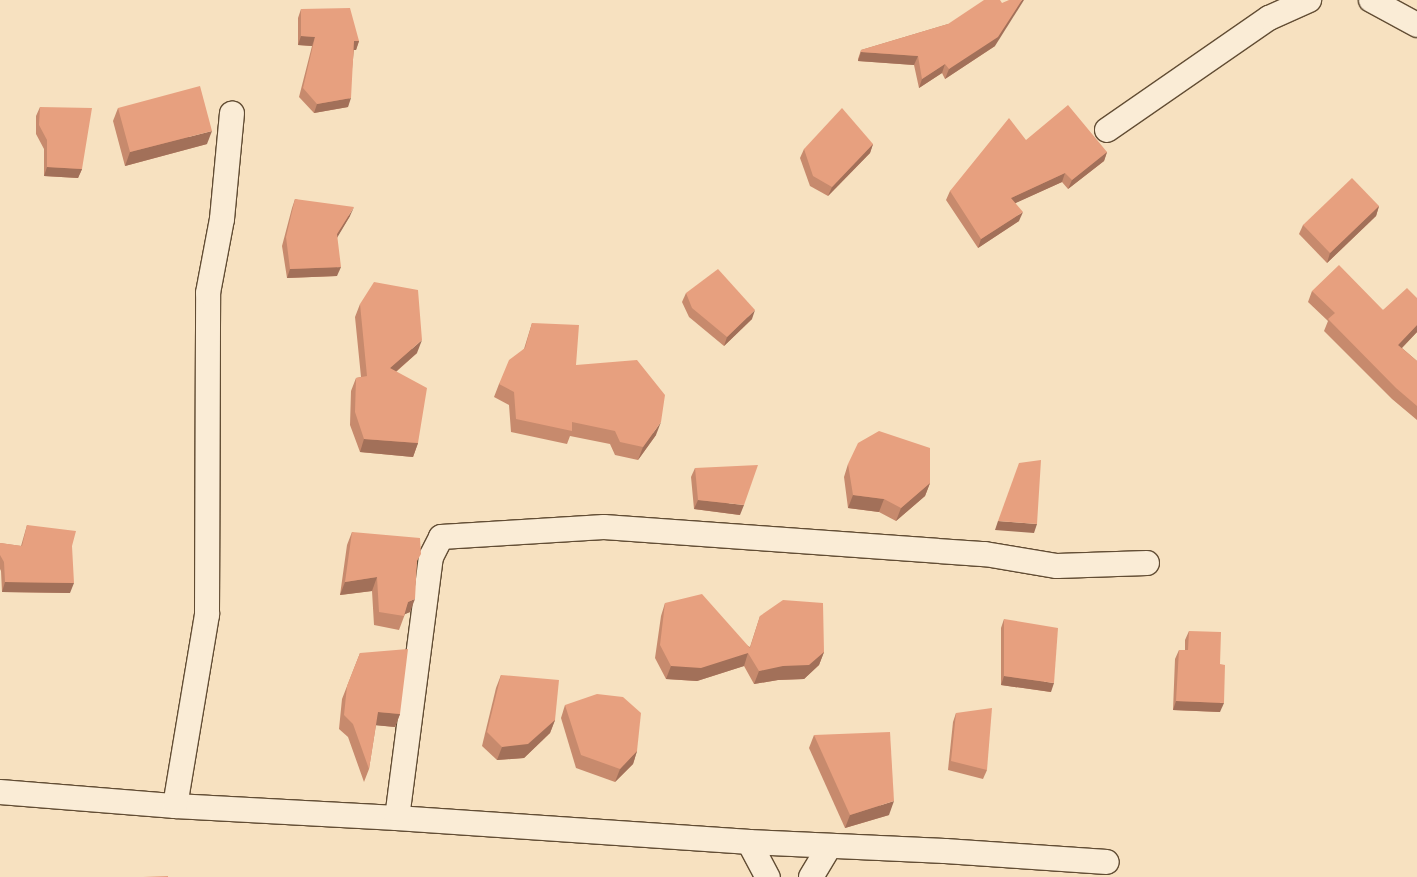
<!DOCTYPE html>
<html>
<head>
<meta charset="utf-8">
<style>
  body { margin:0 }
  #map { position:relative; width:1417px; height:877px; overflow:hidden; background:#f7e1c0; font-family:Vollkorn,serif }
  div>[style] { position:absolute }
  .roads { filter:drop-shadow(1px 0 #624d34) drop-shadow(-1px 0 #624d34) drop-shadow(0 1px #624d34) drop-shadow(0 -1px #624d34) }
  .street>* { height:24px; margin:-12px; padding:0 12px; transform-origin:12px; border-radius:12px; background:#faecd6 }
  .wall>* { inset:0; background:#c78a6d }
  .shaded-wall>* { inset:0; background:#a27059 }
  .building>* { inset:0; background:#e7a07f }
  span { translate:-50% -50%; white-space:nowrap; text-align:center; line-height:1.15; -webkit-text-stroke:4px #faecd6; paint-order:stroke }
</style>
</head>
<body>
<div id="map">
  <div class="roads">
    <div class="street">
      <div style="left:1371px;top:0;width:52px;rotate:28.5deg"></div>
      <div style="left:1107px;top:130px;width:197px;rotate:-34.7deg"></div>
      <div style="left:1269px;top:18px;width:44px;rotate:-24.2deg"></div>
      <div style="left:0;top:792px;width:176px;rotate:4.6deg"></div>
      <div style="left:175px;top:806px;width:222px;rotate:3.1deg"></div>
      <div style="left:397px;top:818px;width:353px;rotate:3.9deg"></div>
      <div style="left:749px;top:842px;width:40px;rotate:62deg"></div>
      <div style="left:175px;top:806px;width:194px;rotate:-80.5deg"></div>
      <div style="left:207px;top:615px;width:322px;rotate:-89.8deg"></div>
      <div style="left:208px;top:293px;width:75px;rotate:-79.3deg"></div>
      <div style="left:222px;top:219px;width:106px;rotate:-84.6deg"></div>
      <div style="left:397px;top:818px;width:263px;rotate:-82.6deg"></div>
      <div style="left:431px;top:557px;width:22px;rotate:-63deg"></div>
      <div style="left:441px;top:537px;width:163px;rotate:-3.5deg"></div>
      <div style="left:604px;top:527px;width:382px;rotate:4.1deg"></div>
      <div style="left:985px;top:554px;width:73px;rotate:9.5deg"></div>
      <div style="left:1057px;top:566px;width:90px;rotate:-1.9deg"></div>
      <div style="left:749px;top:842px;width:196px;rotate:2.6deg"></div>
      <div style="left:945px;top:851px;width:162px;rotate:3.9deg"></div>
      <div style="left:811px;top:877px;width:35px;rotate:-59deg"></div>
    </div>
  </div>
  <div class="wall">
    <div style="clip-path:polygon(301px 9px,359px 41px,356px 50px,354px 50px,348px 107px,314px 113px,299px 97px,312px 46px,298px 45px,298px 18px)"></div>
    <div style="clip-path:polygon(948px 24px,995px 46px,945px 79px,942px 73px,919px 88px,914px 65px,858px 61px,858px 59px,861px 50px)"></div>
    <div style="clip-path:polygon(40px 107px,82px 169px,78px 178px,44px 176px,44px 149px,36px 134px,36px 116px)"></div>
    <div style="clip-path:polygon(118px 108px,207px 144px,125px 166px,113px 121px)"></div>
    <div style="clip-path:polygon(1026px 140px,1107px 152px,1104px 161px,1068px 189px,1062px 182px,1015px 203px,1019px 221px,978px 248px,946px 200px,950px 191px)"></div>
    <div style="clip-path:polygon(873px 144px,870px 153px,828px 196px,810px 186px,800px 158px,804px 149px)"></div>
    <div style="clip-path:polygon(295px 199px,350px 216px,337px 237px,337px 276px,287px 278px,282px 246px,292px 208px)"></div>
    <div style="clip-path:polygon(1379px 206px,1376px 216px,1327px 263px,1299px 234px,1303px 225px)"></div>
    <div style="clip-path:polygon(1312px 291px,1383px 310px,1417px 298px,1417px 332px,1402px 348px,1417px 361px,1417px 420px,1392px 399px,1324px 331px,1328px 321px,1308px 302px)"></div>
    <div style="clip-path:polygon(686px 293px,752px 319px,724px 346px,689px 317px,682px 302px)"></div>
    <div style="clip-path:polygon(360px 304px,417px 353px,396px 372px,418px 443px,413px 457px,360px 452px,350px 425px,351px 391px,356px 378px,361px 377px,355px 317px)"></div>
    <div style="clip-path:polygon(532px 323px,576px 365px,656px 435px,638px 460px,615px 455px,610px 444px,570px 436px,567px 444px,511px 432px,509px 405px,494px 397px,499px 384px,524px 349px)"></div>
    <div style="clip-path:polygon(848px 464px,930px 483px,925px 496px,896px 521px,879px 512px,848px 508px,844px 477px)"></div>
    <div style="clip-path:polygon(695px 468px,740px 515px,694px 509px,691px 477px)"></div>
    <div style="clip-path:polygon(27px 525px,72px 546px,70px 593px,2px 592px,1px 571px,0 569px,0 543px,21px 546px)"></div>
    <div style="clip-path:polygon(352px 532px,417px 563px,410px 612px,405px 614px,399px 630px,374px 625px,372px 591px,340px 595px,347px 545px)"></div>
    <div style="clip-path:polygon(665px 603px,750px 647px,760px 616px,824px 652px,819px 665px,804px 679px,778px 680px,754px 684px,744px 666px,697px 681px,666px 679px,655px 658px,661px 616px)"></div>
    <div style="clip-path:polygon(1004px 619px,1051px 692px,1001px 685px,1001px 628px)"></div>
    <div style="clip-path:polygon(1189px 631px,1220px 664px,1220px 712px,1173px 710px,1175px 659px,1179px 650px,1185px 650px,1185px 640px)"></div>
    <div style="clip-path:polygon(360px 653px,400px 714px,395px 727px,376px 725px,369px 769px,364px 782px,348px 737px,339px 729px,342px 699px)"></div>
    <div style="clip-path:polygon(501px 675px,555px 720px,550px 733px,524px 758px,497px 760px,482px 746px,496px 688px)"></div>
    <div style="clip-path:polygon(565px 705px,637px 751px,633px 764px,615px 782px,576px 768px,561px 718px)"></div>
    <div style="clip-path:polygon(956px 713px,987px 770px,983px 779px,948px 770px,953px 722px)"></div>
    <div style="clip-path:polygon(814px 735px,889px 815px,845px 828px,809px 748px)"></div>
  </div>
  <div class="shaded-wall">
    <div style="clip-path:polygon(1022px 0,1024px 0,995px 46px,945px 79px,949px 69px)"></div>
    <div style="clip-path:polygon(301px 36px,315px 37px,312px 46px,298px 45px)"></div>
    <div style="clip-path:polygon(354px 41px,359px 41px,356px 50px,351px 50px)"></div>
    <div style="clip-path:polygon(861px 52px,918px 56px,914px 65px,858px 61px)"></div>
    <div style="clip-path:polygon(945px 64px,942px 73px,919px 88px,922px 79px)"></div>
    <div style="clip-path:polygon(351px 98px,348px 107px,314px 113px,317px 104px)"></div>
    <div style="clip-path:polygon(212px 131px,207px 144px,125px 166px,130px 152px)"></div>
    <div style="clip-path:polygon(873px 144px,870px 153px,828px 196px,832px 187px)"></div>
    <div style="clip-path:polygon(1107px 152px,1104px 161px,1068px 189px,1072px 180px)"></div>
    <div style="clip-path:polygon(47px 167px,82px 169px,78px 178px,44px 176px)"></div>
    <div style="clip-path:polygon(1065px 173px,1062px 182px,1007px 207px,1011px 198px)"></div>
    <div style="clip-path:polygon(1379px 206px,1376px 216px,1327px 263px,1330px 253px)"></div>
    <div style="clip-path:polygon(354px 207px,350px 216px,334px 243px,337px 234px)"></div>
    <div style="clip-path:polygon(1023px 212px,1019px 221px,978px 248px,981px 239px)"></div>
    <div style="clip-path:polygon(341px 267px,337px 276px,287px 278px,290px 269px)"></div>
    <div style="clip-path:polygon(755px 310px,752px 319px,724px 346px,727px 337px)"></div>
    <div style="clip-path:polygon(1417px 325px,1417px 332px,1394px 356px,1398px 345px)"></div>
    <div style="clip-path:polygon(422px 340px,417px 353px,385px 381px,390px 368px)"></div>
    <div style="clip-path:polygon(661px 422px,656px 435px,638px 460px,643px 447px)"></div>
    <div style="clip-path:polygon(364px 439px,418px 443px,413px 457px,360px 452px)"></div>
    <div style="clip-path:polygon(930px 483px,925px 496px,896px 521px,901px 508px)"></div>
    <div style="clip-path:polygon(853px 495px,884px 499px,879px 512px,848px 508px)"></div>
    <div style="clip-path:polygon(698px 500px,744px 505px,740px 515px,694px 509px)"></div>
    <div style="clip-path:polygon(998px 521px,1037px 524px,1034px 533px,995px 530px)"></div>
    <div style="clip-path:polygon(377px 577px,372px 591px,340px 595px,345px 582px)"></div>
    <div style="clip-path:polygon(5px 582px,74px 583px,70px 593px,2px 592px)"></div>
    <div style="clip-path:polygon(415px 599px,410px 612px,403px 615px,408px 602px)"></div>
    <div style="clip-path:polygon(824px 652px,819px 665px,804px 679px,778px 680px,754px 684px,759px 671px)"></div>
    <div style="clip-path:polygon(748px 653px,744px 666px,697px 681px,666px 679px,671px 666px)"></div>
    <div style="clip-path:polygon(1004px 676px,1054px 683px,1051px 692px,1001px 685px)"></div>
    <div style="clip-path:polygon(1176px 701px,1224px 703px,1220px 712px,1173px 710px)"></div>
    <div style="clip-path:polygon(378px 712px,400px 714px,395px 727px,373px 725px)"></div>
    <div style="clip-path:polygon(555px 720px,550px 733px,524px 758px,497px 760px,502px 747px)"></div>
    <div style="clip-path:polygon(637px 751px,633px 764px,615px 782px,620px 769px)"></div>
    <div style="clip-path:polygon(894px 801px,889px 815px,845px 828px,850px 815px)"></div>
  </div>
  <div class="building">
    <div style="clip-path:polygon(984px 0,1000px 0,1002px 3px,1009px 0,1022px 0,998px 37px,949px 69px,945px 64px,922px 79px,918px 56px,861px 52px,861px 50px,948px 24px)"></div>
    <div style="clip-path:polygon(350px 8px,359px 41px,354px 41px,351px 98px,317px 104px,303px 88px,315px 37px,301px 36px,301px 9px)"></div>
    <div style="clip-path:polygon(200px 86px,212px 131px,130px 152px,118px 108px)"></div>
    <div style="clip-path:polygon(1068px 105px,1107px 152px,1072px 180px,1065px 173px,1011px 198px,1023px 212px,981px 239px,950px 191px,1009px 118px,1026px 140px)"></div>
    <div style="clip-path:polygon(40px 107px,92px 108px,82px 169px,47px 167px,47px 140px,39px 125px)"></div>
    <div style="clip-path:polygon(842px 108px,873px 144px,832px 187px,813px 176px,804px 149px)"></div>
    <div style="clip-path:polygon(1352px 178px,1379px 206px,1330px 253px,1303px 225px)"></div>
    <div style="clip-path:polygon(295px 199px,354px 207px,337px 234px,341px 267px,290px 269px,286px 237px)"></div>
    <div style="clip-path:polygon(1339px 265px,1383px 310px,1407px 288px,1417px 298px,1417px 325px,1398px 345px,1417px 361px,1417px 406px,1396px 388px,1328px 319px,1335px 313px,1312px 291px)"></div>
    <div style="clip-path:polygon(718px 269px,755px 310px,727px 337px,692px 308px,686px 293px)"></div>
    <div style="clip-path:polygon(374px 282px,418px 290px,422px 340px,390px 368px,427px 388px,418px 443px,364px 439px,355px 412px,356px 378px,367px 376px,360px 304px)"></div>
    <div style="clip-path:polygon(532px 323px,579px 325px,576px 365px,637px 360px,665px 395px,661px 422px,643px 447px,620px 442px,615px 431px,572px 422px,572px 431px,516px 419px,514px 392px,499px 384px,509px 360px,525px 348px)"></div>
    <div style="clip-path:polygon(879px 431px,930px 448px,930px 483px,901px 508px,884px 499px,853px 495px,848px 464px,858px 443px)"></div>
    <div style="clip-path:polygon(1041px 460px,1037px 524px,998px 521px,1019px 463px)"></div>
    <div style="clip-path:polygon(758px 465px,744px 505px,698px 500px,695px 468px)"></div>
    <div style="clip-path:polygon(27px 525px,76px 531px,72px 546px,74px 583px,5px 582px,4px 562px,0 555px,0 543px,22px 546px)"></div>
    <div style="clip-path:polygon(352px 532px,420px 538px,421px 554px,417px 561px,415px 599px,408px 602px,404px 616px,379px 612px,377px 577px,345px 582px)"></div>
    <div style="clip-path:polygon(702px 594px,750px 648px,760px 616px,783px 600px,823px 603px,824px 652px,809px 665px,783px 666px,759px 671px,748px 653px,701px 668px,671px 666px,660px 645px,665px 603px)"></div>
    <div style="clip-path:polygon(1004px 619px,1058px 628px,1054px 683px,1004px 676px)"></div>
    <div style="clip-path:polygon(1189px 631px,1221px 632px,1220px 664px,1225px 665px,1224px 703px,1176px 701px,1179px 650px,1188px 650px)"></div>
    <div style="clip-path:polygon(408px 649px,400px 714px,378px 712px,369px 769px,353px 724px,344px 715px,347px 686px,360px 653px)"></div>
    <div style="clip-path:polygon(501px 675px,559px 680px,555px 720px,528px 744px,502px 747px,487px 732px)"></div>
    <div style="clip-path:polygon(597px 694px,623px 697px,641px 713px,637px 751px,620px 769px,581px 755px,565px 705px)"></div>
    <div style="clip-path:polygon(992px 708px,987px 770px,951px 761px,956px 713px)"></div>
    <div style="clip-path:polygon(890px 732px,894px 801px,850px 815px,814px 735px)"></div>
    <div style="clip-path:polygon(168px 876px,168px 877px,143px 877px)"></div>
  </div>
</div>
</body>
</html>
